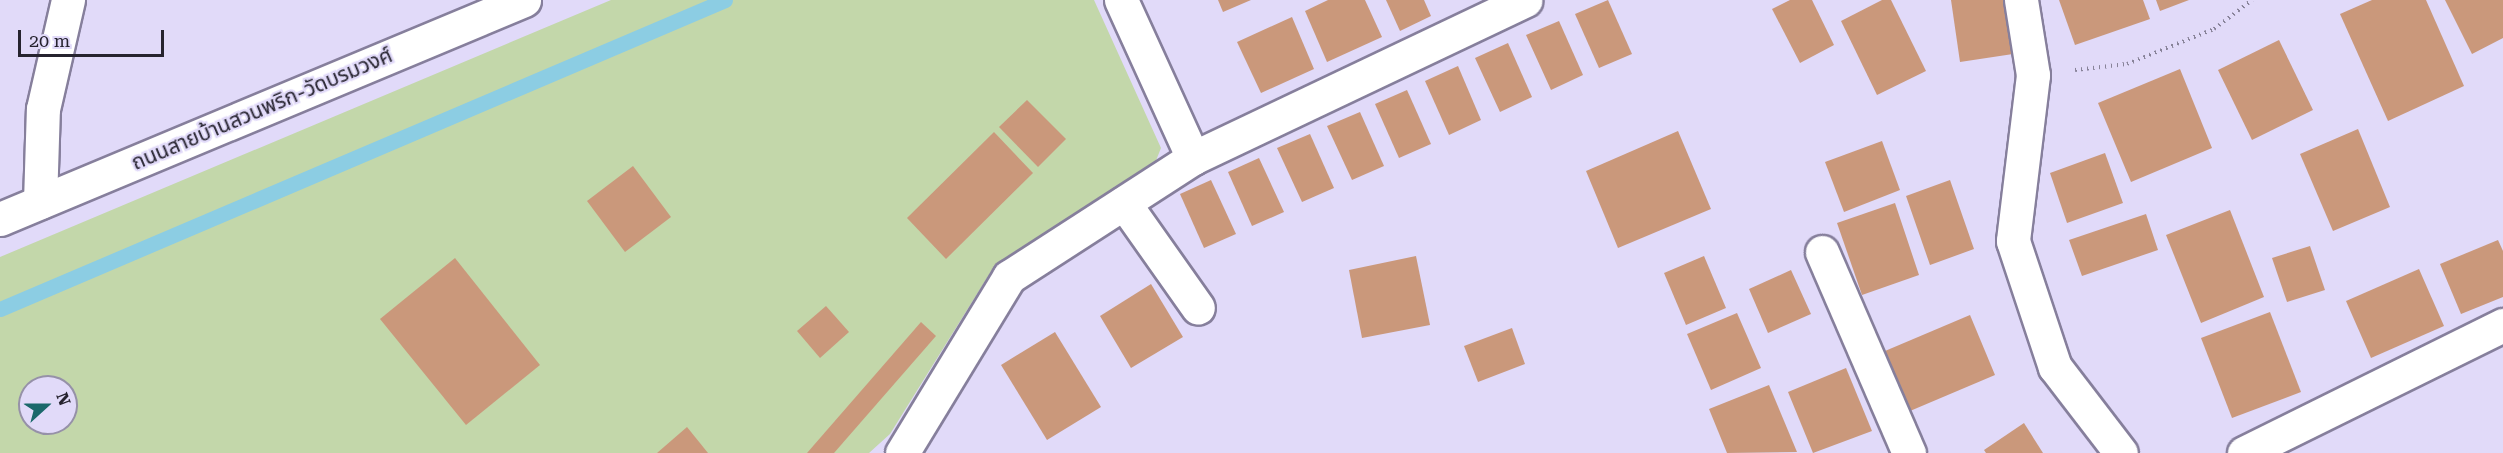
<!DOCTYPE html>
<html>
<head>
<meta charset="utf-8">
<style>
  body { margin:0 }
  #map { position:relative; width:2503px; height:453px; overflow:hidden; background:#e1daf9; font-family:"Roboto Serif","Noto Sans Thai",serif }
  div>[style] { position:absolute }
  .green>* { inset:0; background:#c3d7aa }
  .stream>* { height:15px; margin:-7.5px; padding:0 7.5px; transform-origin:7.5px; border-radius:7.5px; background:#8ccde3 }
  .building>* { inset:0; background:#ca987b }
  .path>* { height:4px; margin-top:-2px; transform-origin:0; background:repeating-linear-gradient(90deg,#888399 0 1.5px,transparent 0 6px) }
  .roads { filter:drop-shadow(2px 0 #867f9c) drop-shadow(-2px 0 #867f9c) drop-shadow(0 2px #867f9c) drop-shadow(0 -2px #867f9c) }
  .minor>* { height:33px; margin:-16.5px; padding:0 16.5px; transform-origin:16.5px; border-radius:16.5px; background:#fff }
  span { translate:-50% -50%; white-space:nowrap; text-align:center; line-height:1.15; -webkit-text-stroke:4.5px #e1daf9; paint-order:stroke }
  .street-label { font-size:21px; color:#26232f }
  .north { position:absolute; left:18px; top:375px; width:60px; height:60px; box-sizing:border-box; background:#e1daf9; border:2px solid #9691a8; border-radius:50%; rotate:69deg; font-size:16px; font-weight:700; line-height:24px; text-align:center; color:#26232f }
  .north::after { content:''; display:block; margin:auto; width:21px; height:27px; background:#1b686b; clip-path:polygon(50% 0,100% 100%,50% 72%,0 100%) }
  .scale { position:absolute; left:18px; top:30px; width:146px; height:27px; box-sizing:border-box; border:3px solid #26232f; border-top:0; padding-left:8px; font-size:18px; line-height:21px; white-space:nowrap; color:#26232f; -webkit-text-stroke:4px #e1daf9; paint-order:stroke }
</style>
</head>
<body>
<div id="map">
  <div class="green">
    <div style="clip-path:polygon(evenodd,611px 0,1094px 0,1161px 148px,1155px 163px,995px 265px,890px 434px,869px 453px,0 453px,0 257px,611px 0,30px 387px,66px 387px,66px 423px,30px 423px,30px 387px)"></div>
  </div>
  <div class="stream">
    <div style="left:0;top:309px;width:788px;rotate:-23.08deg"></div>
  </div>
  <div class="building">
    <div style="clip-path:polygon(1218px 0,1251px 0,1223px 12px)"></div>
    <div style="clip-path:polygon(1328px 0,1365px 0,1382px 37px,1327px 62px,1305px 11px)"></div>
    <div style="clip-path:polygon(1386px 0,1424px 0,1431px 16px,1400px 31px)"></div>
    <div style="clip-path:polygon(1608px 0,1632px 54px,1599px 68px,1575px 14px)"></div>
    <div style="clip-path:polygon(1790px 0,1812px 0,1834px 45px,1800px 63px,1772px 9px)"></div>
    <div style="clip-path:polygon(1882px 0,1891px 0,1926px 71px,1877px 95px,1841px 21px)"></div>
    <div style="clip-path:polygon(1951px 0,2004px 0,2013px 54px,1960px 62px)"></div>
    <div style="clip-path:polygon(2059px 0,2143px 0,2150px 19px,2075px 45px)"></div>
    <div style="clip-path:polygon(2156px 0,2189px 0,2160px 11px)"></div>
    <div style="clip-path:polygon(2372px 0,2426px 0,2464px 86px,2388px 121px,2340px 14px)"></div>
    <div style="clip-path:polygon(2445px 0,2503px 0,2503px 38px,2472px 54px)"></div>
    <div style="clip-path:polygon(1292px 17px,1314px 69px,1261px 93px,1237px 42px)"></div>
    <div style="clip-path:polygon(1559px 21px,1583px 75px,1551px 90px,1526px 35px)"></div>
    <div style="clip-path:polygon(2279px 40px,2313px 110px,2252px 140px,2218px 70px)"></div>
    <div style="clip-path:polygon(1508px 43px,1532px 97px,1500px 112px,1475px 58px)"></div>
    <div style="clip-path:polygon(1458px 66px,1481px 120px,1449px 135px,1425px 81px)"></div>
    <div style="clip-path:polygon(2180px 69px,2212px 148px,2131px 182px,2098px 103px)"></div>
    <div style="clip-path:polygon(1407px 90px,1431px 144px,1399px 158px,1375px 104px)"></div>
    <div style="clip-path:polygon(1027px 100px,1066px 139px,1038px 167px,999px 127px)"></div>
    <div style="clip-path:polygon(1360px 112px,1384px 166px,1352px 180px,1327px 126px)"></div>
    <div style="clip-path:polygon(2358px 129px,2390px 207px,2333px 231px,2300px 154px)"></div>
    <div style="clip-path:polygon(1678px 131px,1711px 209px,1618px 248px,1586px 171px)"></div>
    <div style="clip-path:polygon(994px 132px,1033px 173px,946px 259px,907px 218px)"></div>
    <div style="clip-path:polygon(1310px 134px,1334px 188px,1302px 202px,1277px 148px)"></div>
    <div style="clip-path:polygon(1882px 141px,1900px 190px,1844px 212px,1825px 162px)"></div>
    <div style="clip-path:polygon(2105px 153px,2123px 203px,2067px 223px,2050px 173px)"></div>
    <div style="clip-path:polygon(1259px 158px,1284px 212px,1252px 226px,1228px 172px)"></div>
    <div style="clip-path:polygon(633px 166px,671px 217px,625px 252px,587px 201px)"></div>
    <div style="clip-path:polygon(1211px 180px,1236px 234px,1204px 248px,1180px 194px)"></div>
    <div style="clip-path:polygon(1950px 180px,1974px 249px,1930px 265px,1906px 196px)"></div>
    <div style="clip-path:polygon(1895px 203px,1919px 275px,1862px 295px,1837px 223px)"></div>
    <div style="clip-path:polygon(2230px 210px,2264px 297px,2201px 323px,2166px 235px)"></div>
    <div style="clip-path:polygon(2146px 214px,2158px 250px,2082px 276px,2069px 240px)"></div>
    <div style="clip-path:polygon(2498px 240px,2503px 251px,2503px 297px,2461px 314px,2440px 264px)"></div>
    <div style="clip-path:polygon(2310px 246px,2325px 290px,2287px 302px,2272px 258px)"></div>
    <div style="clip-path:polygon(1416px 256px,1430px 325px,1362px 338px,1349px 270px)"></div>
    <div style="clip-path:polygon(1704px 256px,1726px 308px,1686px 325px,1664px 273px)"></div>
    <div style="clip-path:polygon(455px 258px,540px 365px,466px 425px,380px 319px)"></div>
    <div style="clip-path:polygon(2419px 269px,2444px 326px,2371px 358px,2346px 301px)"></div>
    <div style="clip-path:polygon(1791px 270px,1811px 314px,1768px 333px,1749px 289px)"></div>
    <div style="clip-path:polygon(1151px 284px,1183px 337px,1131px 368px,1100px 316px)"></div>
    <div style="clip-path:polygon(826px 306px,849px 332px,820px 358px,797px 331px)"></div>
    <div style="clip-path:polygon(2270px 312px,2301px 392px,2232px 418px,2201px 338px)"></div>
    <div style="clip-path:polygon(1737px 313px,1761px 368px,1711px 390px,1687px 334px)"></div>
    <div style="clip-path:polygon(1970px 315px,1995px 375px,1910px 411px,1885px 351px)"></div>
    <div style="clip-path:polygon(921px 322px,936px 336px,834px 453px,807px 453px)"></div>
    <div style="clip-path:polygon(1512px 328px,1525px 364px,1478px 382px,1464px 346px)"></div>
    <div style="clip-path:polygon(1055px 332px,1101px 407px,1047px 440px,1001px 365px)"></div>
    <div style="clip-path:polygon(1846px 368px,1872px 431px,1813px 453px,1788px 392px)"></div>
    <div style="clip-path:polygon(1769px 385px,1797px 452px,1727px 453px,1709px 409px)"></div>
    <div style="clip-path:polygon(2024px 423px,2043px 453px,1986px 453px,1984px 450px)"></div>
    <div style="clip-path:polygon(687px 427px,708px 453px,657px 453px)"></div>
  </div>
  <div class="path">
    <div style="left:2075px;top:70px;width:52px;rotate:-6.6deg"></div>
    <div style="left:2127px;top:64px;width:94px;rotate:-21.9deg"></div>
    <div style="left:2214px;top:29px;width:48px;rotate:-37.3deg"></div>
  </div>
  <div class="roads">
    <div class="minor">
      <div style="left:1121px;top:0;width:174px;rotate:65.5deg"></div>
      <div style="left:2021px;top:0;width:76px;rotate:80.9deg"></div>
      <div style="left:2033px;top:75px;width:167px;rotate:96.9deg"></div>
      <div style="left:2013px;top:241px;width:133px;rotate:71.6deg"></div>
      <div style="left:2055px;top:367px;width:108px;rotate:52.5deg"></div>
      <div style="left:40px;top:202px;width:93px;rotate:-88.2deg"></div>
      <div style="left:43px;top:109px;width:112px;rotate:-77.1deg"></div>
      <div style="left:1124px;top:203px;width:128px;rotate:54.8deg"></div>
      <div style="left:0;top:219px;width:568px;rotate:-22.68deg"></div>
      <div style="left:1822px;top:252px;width:219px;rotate:66.6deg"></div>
      <div style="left:902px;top:453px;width:206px;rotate:-58.7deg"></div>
      <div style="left:1009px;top:277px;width:219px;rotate:-32.9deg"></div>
      <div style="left:1193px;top:158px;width:368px;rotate:-25.4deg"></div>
      <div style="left:2244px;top:453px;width:289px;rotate:-26.3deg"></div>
    </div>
  </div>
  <div class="street-label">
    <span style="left:262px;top:109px;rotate:-23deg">ถนนสายบ้านสวนพริก-วัดบรมวงศ์</span>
  </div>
  <div class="north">N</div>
  <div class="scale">20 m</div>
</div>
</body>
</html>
